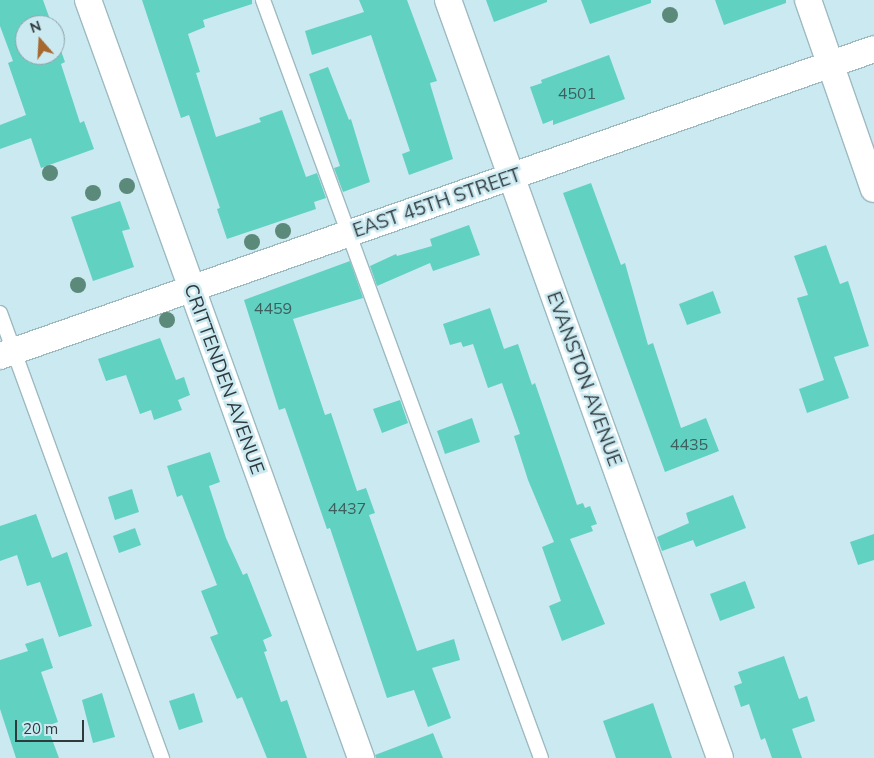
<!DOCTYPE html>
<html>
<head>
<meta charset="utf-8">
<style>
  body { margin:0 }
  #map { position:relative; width:874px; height:758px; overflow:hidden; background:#cbe9f1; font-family:Mulish,sans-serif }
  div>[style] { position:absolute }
  .building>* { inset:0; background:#61d1c2 }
  .roads { filter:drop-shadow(1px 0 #9dbac1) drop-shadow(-1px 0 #9dbac1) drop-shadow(0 1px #9dbac1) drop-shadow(0 -1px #9dbac1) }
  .service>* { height:14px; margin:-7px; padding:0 7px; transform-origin:7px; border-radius:7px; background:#fff }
  .minor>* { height:26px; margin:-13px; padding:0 13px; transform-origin:13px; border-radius:13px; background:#fff }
  .trees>* { width:16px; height:16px; margin:-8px; border-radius:50%; background:#5b897a }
  span { translate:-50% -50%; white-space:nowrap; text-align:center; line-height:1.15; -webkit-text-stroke:5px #cbe9f1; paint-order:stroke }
  .number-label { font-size:16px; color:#3c605e }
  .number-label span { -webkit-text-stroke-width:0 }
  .street-label { font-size:19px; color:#2f3a3d }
  .north { position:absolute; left:15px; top:15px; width:50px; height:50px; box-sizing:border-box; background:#cbe9f1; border:1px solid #8da3a9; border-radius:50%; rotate:341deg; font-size:14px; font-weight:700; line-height:20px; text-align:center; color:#2f3a3d }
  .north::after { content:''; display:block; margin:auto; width:18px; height:22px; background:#a7682f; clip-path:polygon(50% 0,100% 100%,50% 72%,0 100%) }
  .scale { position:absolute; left:15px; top:720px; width:69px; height:22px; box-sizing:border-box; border:2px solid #2f3a3d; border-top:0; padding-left:6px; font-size:15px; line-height:18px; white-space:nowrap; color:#2f3a3d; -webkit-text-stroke:4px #cbe9f1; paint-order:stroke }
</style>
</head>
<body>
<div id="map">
  <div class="building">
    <div style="clip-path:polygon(0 0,43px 0,52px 25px,25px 25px,25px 55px,55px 55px,55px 34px,65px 62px,61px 64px,80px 123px,84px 121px,94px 149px,41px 168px,31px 138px,0 149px,0 125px,26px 115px,8px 63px,13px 61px,0 26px)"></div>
    <div style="clip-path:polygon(142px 0,252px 0,252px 4px,203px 20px,205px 27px,188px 34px,200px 72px,196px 73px,216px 137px,261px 122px,259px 118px,282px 110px,306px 177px,317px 173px,326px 198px,314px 202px,316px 209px,227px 239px,217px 209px,220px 208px,189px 115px,181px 118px)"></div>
    <div style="clip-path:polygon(359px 0,407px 0,437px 81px,430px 83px,431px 87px,453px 159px,409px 175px,402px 154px,410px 151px,371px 35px,312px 55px,305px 31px,364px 12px)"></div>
    <div style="clip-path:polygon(486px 0,547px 0,547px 2px,494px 22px)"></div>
    <div style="clip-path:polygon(581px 0,651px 0,651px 3px,590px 24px)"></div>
    <div style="clip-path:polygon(715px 0,786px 0,786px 3px,724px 25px)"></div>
    <div style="clip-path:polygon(609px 55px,625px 99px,553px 125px,553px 120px,543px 124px,530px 87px,542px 83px,541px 80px)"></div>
    <div style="clip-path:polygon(328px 67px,349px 120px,351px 119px,370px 182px,343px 192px,334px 168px,340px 166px,309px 74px)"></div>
    <div style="clip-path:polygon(591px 183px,621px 265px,625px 263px,648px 345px,653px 343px,681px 428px,706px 418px,719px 451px,665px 472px,563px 193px)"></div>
    <div style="clip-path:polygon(120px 201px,130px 229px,122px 231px,134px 267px,93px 281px,71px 217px)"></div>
    <div style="clip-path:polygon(469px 225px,480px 255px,433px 271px,430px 263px,377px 286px,370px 266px,396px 254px,397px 256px,432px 246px,430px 239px)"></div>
    <div style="clip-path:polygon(826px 245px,840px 284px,848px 281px,869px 346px,834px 357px,849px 398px,807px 413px,799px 389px,824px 380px,797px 298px,808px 295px,794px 256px)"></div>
    <div style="clip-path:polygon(350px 261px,363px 298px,293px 319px,325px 415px,331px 413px,357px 491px,366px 488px,375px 513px,369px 515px,417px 651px,454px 639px,460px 660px,432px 668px,451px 718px,428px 727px,414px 690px,387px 698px,330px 528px,327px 529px,285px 408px,279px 410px,244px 300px)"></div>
    <div style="clip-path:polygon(713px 291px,721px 313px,687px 325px,679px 304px)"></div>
    <div style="clip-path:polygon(490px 308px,504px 349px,518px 344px,532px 385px,535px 383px,577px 505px,583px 503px,585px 508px,590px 506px,597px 524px,591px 526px,593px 531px,570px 539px,605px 624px,562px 641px,549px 606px,561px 601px,542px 547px,554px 542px,528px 480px,514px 436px,520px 434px,502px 383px,488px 388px,473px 344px,463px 347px,461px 342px,450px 345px,443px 324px)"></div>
    <div style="clip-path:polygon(160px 338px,176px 380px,184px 377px,190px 395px,178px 400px,182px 410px,154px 420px,151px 410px,140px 414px,126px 375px,106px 381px,98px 359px)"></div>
    <div style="clip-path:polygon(400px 400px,408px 423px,382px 433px,373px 409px)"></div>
    <div style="clip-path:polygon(472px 418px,480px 442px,445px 454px,437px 431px)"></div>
    <div style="clip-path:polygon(210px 452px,220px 482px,209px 486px,226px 538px,243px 575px,247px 573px,272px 636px,263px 640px,267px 651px,264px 652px,281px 702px,287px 700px,307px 758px,267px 758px,242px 697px,237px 699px,210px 637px,218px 634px,201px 591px,217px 585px,182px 495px,177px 497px,167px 466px)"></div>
    <div style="clip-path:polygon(132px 489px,139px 512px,115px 520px,108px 497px)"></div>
    <div style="clip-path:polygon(733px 495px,746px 528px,696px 547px,693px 540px,662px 551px,657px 537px,689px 523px,686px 513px)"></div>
    <div style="clip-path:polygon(36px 514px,52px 558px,67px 552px,92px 626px,59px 637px,40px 582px,27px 586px,17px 555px,0 561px,0 526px)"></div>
    <div style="clip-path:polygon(135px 528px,141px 545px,119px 553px,113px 536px)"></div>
    <div style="clip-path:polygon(874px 534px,874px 560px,858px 565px,850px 542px)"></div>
    <div style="clip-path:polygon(745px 581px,755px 608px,720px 621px,710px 594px)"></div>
    <div style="clip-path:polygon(43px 638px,53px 668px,41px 672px,58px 722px,47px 726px,59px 758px,16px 758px,0 709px,0 660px,28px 651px,25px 644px)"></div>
    <div style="clip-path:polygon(784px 656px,799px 699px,807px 696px,815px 721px,792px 729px,802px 758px,772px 758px,765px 738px,761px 740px,749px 704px,741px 707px,734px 686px,742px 683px,738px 672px)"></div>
    <div style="clip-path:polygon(102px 693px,115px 737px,93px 743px,82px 700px)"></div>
    <div style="clip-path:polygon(194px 693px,203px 722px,179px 730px,169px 701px)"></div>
    <div style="clip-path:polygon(653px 703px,672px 758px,616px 758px,603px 721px)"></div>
    <div style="clip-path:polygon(433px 733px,443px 758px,376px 758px,375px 755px)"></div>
  </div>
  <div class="roads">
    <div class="service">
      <div style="left:263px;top:0;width:807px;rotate:69.86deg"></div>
      <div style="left:0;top:313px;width:474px;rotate:70deg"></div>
    </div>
    <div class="minor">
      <div style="left:88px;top:0;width:806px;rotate:70.19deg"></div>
      <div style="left:448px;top:0;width:805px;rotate:70.26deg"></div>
      <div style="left:808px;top:0;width:200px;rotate:70.8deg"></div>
      <div style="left:0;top:356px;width:926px;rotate:-19.35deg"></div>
    </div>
  </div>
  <div class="trees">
    <div style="left:670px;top:15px"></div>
    <div style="left:50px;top:173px"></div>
    <div style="left:127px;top:186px"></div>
    <div style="left:93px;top:193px"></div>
    <div style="left:283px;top:231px"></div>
    <div style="left:252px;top:242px"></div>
    <div style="left:78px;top:285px"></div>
    <div style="left:167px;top:320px"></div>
  </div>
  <div class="number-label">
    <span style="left:577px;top:93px">4501</span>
    <span style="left:273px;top:308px">4459</span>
    <span style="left:689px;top:444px">4435</span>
    <span style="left:347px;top:508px">4437</span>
  </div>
  <div class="street-label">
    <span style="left:437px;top:203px;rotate:-19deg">EAST 45TH STREET</span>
    <span style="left:224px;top:379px;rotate:70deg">CRITTENDEN AVENUE</span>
    <span style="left:584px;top:379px;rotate:70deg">EVANSTON AVENUE</span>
  </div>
  <div class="north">N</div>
  <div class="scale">20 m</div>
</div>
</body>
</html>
